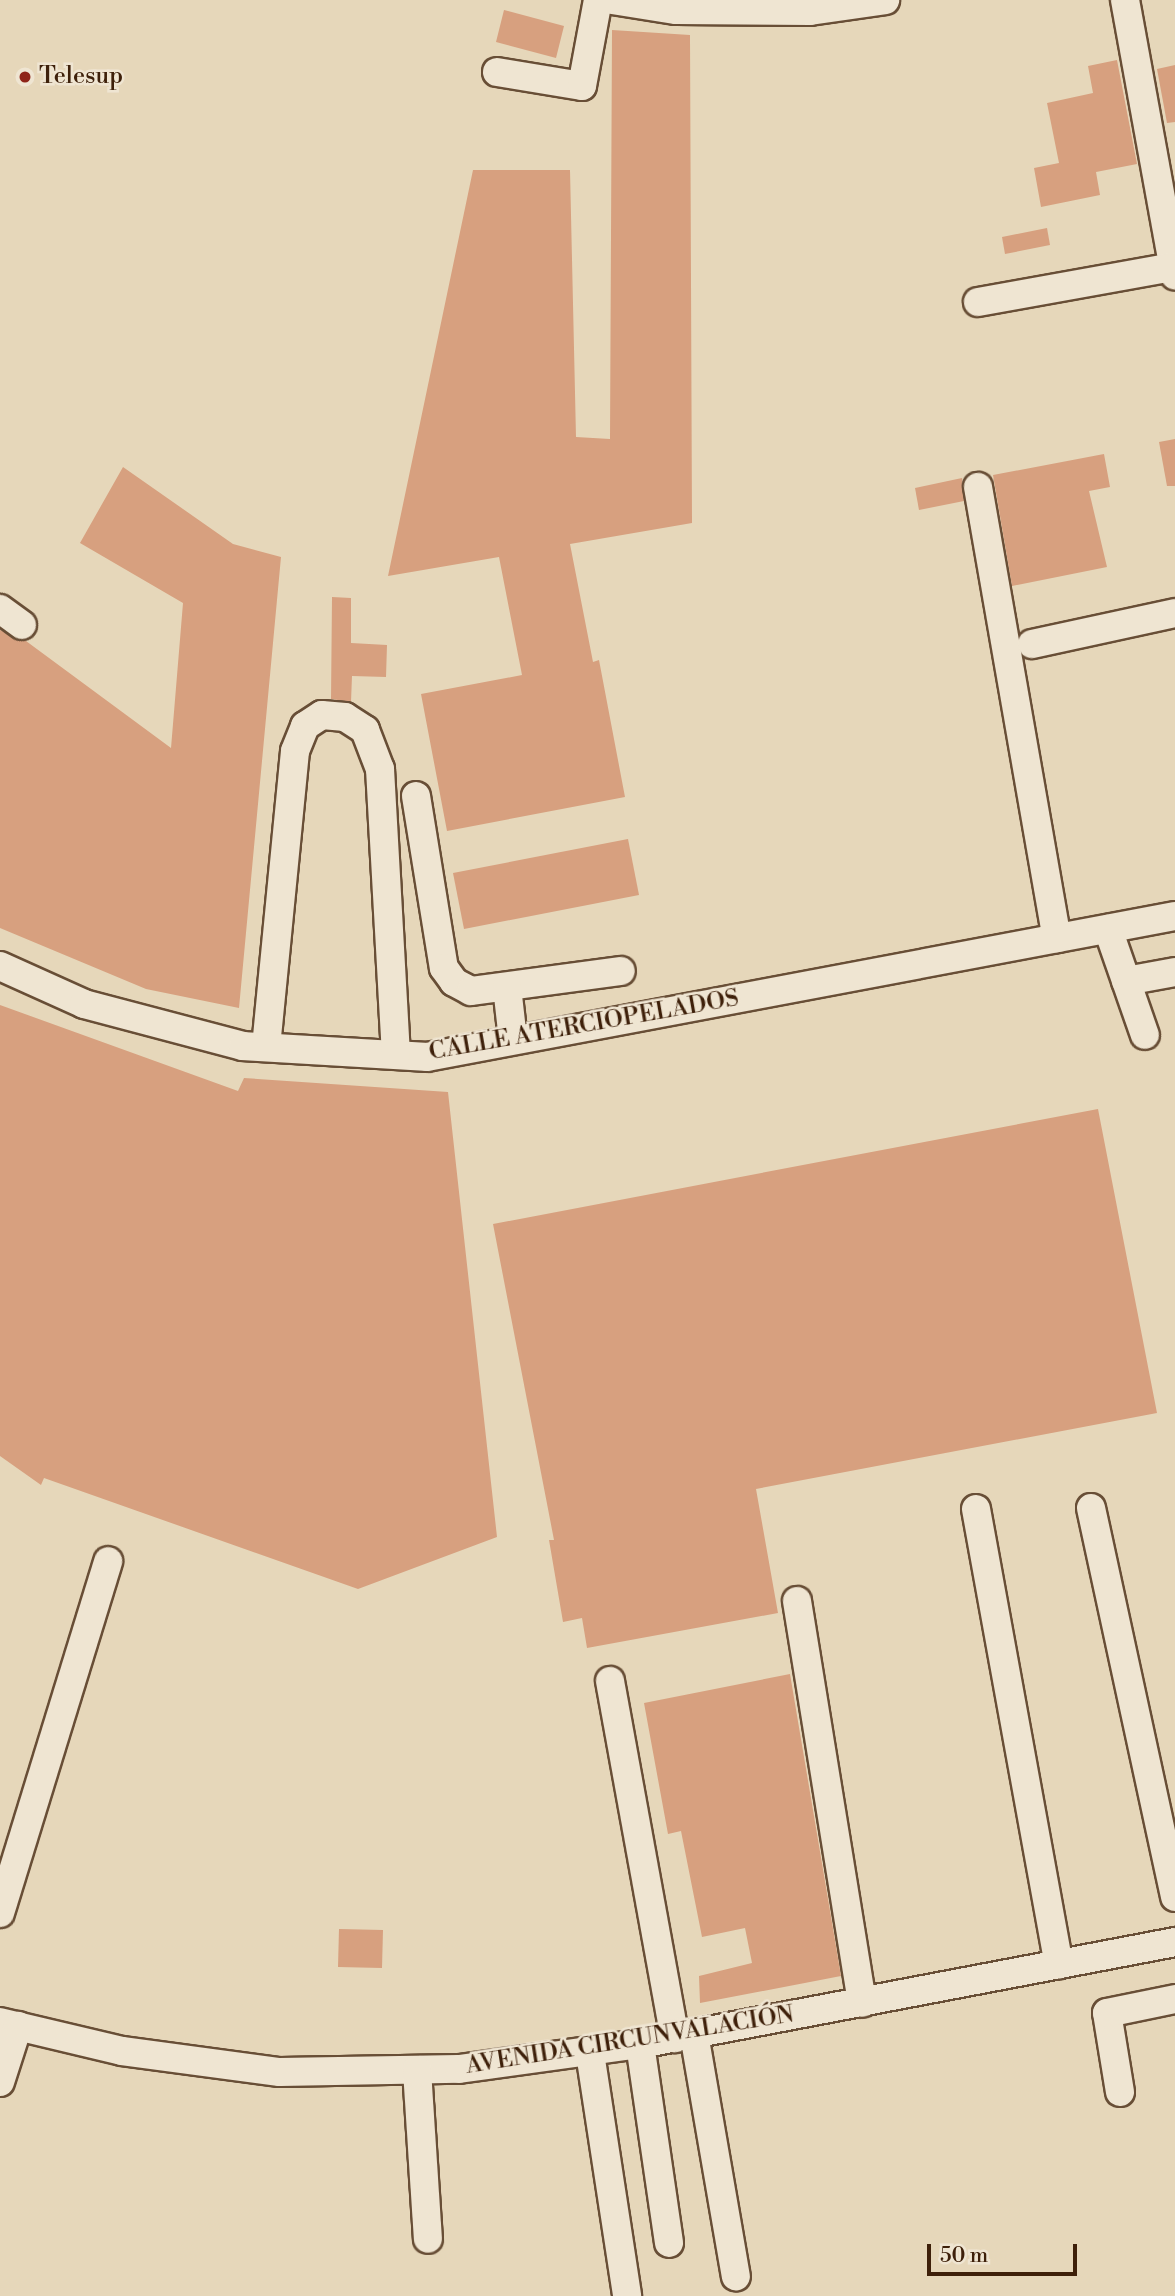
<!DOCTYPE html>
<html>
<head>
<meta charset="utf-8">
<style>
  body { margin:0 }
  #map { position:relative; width:1175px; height:2296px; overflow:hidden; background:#e6d7ba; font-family:"Libre Bodoni",serif }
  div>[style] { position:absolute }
  .building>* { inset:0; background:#d7a07f }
  .roads { filter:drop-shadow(2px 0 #684e36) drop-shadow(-2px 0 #684e36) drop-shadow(0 2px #684e36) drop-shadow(0 -2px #684e36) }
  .minor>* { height:28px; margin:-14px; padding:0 14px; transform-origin:14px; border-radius:14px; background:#efe5d2 }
  .dots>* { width:19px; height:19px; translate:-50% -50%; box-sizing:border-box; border:4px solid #efe5d2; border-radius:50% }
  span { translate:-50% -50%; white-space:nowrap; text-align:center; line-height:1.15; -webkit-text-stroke:5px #efe5d2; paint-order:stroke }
  .poi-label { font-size:24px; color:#3e200a }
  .left { translate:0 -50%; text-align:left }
  .street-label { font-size:24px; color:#3e200a }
  .scale { position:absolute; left:927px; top:2244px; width:150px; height:32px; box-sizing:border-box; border:4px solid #3e200a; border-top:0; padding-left:9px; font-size:21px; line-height:24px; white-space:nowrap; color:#3e200a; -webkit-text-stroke:5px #efe5d2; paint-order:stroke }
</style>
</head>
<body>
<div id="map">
  <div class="building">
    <div style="clip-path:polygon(504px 10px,564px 26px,556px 58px,496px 42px)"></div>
    <div style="clip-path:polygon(612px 30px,690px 35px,692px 523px,570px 544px,593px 662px,599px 660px,625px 797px,447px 831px,421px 694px,522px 675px,499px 557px,388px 576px,473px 170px,570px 170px,576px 437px,610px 439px)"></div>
    <div style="clip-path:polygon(1117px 60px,1137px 164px,1096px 172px,1100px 195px,1041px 207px,1034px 168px,1059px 163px,1047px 103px,1093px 93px,1088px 66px)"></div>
    <div style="clip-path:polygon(1175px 65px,1175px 122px,1167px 123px,1157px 69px)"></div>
    <div style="clip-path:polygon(1047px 228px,1050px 245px,1005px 254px,1002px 237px)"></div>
    <div style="clip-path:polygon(1175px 439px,1175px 486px,1167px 486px,1159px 442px)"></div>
    <div style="clip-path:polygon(1104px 454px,1110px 487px,1089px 491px,1107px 567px,1012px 586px,993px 475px)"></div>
    <div style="clip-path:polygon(123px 467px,233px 544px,281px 557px,239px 1008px,146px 989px,0 928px,0 630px,26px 641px,171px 748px,183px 603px,80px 543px)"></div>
    <div style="clip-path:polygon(962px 478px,964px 501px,919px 510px,915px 488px)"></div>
    <div style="clip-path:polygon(332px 597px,351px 598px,351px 643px,387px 645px,386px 677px,352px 676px,351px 702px,331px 699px)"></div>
    <div style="clip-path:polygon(628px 839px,639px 895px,464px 929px,453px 873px)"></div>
    <div style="clip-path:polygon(0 1005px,238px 1091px,244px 1078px,448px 1092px,497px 1537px,358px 1589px,44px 1478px,41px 1485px,0 1456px)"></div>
    <div style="clip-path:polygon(1098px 1109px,1157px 1413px,756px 1489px,778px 1613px,587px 1648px,582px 1618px,563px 1622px,549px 1540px,554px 1540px,493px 1224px)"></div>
    <div style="clip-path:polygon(790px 1674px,841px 1976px,700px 2003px,699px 1976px,752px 1963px,745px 1928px,702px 1937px,681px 1831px,668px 1834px,644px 1703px)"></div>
    <div style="clip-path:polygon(339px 1929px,383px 1930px,382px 1968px,338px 1967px)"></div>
  </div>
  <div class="roads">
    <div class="minor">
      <div style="left:612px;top:0;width:65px;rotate:8.9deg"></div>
      <div style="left:676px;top:10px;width:134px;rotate:0.4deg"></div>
      <div style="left:810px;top:11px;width:76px;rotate:-8.3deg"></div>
      <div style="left:1125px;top:0;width:280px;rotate:79.7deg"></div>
      <div style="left:497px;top:72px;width:86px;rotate:9.4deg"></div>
      <div style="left:582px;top:86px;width:87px;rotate:-79.5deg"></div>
      <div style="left:978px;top:302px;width:198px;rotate:-10.2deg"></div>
      <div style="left:978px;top:487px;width:458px;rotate:80.1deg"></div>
      <div style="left:0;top:609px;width:27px;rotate:36deg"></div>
      <div style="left:1032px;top:644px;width:146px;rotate:-12.2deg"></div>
      <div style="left:416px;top:796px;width:174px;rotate:80.8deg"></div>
      <div style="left:444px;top:968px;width:17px;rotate:54deg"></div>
      <div style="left:454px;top:982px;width:19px;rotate:28deg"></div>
      <div style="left:471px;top:991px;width:151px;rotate:-7.6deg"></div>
      <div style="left:1108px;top:929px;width:112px;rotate:70.8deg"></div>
      <div style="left:0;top:966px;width:92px;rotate:24.3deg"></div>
      <div style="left:84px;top:1004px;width:164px;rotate:14.8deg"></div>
      <div style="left:243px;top:1046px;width:184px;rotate:3.4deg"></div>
      <div style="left:427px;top:1057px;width:761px;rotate:-10.68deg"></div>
      <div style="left:1126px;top:981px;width:50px;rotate:-10.4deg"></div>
      <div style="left:507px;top:987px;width:53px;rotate:83.5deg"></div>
      <div style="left:266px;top:1047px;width:297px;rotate:-84.4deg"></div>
      <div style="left:295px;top:751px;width:27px;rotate:-68deg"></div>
      <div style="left:305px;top:726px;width:20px;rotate:-33deg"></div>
      <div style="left:322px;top:715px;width:23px;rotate:5deg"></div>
      <div style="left:345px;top:717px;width:24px;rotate:33deg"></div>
      <div style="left:365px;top:730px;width:42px;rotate:69deg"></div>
      <div style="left:380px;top:769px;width:286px;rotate:86.8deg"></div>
      <div style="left:1091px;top:1508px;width:398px;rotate:77.8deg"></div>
      <div style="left:976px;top:1509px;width:463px;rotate:79.7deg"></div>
      <div style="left:797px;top:1601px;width:407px;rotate:80.8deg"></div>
      <div style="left:610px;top:1681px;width:363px;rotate:79.7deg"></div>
      <div style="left:0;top:1913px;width:368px;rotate:-72.9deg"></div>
      <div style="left:0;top:2022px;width:125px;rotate:13.4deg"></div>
      <div style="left:122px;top:2051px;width:159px;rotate:7.6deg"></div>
      <div style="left:280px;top:2072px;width:179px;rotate:-1deg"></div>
      <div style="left:459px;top:2069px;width:183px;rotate:-7.9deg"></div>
      <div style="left:640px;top:2044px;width:545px;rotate:-10.79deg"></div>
      <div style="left:694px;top:2034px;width:246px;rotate:80.2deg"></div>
      <div style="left:640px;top:2044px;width:201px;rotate:81.7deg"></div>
      <div style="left:590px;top:2053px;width:246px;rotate:81.3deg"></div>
      <div style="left:417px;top:2070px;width:169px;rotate:86.3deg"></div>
      <div style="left:0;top:2082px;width:59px;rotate:-72.2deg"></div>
      <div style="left:1120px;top:2092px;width:80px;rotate:-99.3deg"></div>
      <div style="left:1107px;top:2013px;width:69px;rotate:-11.6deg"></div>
    </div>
  </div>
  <div class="dots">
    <div style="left:25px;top:77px;background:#8f2418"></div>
  </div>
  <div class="poi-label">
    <span class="left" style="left:39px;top:77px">Telesup</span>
  </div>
  <div class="street-label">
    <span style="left:584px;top:1026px;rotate:-10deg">CALLE ATERCIOPELADOS</span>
    <span style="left:630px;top:2041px;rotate:-9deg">AVENIDA CIRCUNVALACIÓN</span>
  </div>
  <div class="scale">50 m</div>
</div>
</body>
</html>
